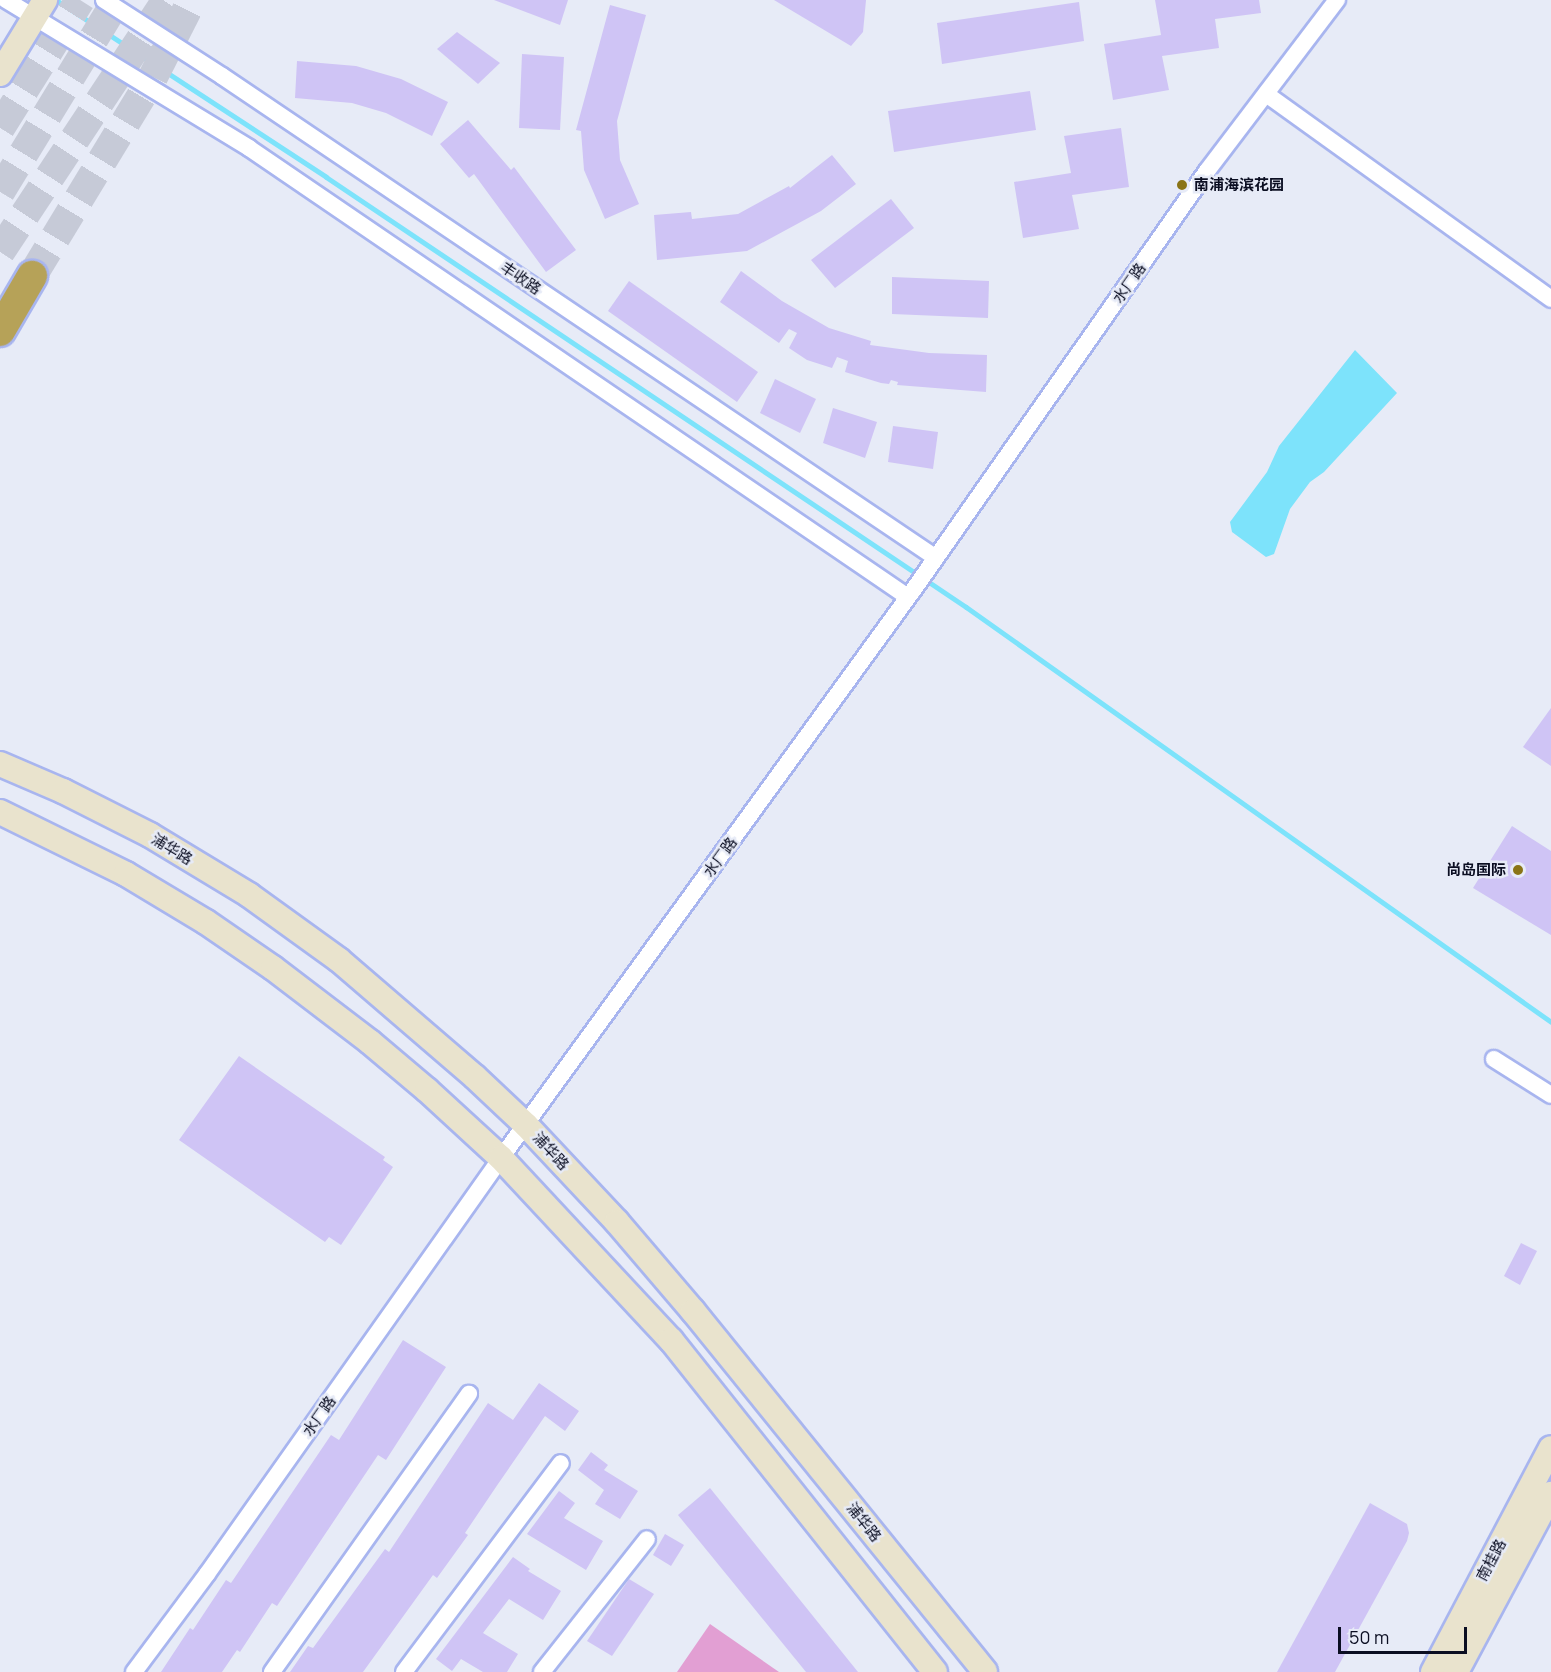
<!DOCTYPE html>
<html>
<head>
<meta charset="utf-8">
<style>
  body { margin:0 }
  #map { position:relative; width:1551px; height:1672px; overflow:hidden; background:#e7ebf7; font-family:Manrope,"Noto Sans SC",sans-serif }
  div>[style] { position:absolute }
  .green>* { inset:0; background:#e29fd3 }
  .water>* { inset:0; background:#7de3fb }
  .stream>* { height:5px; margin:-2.5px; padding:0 2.5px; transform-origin:2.5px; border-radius:2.5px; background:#7de3fb }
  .building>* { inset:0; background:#cfc4f5 }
  .highway-tunnel>* { height:30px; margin-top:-15px; transform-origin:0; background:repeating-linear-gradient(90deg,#c6cad7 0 30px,transparent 0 45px) }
  .roads { filter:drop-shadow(2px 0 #a8b5ef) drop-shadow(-2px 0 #a8b5ef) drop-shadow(0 2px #a8b5ef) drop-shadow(0 -2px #a8b5ef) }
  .street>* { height:16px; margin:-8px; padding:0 8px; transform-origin:8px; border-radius:8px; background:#fff }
  .secondary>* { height:24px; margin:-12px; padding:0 12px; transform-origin:12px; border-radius:12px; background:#e9e3cd }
  .highway>* { height:30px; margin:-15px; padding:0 15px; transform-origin:15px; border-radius:15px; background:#b6a258 }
  .dots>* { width:16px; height:16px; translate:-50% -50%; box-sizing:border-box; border:3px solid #e7ebf7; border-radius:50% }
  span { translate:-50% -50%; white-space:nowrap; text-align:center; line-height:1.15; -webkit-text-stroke:5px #e7ebf7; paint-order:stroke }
  .poi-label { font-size:15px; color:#0b0e22; font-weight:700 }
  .left { translate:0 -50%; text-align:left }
  .right { translate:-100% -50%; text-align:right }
  .street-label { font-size:15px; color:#0b0e22 }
  .scale { position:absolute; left:1338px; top:1627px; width:129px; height:27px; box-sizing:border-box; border:3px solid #0b0e22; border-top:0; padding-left:8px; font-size:18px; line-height:21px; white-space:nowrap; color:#0b0e22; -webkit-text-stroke:4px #e7ebf7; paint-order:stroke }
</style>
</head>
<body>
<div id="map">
  <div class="green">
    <div style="clip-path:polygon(710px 1624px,779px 1672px,677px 1672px)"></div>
  </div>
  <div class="water">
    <div style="clip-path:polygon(1355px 350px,1397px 393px,1324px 472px,1310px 482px,1290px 509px,1274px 554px,1266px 557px,1232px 532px,1230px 522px,1267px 472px,1279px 446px)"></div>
  </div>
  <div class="stream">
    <div style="left:56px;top:0;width:323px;rotate:33.2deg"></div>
    <div style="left:326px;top:177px;width:771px;rotate:33.9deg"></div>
    <div style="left:966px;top:607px;width:717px;rotate:35.35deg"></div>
  </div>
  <div class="building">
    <div style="clip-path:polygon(494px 0,568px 0,560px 25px)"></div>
    <div style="clip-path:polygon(774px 0,866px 0,863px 32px,851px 46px)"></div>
    <div style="clip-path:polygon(1155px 0,1259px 0,1261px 13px,1215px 19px,1219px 48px,1162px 56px,1169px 90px,1113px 100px,1104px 44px,1161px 35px)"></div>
    <div style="clip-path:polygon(1079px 2px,1084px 41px,942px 64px,937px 23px)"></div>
    <div style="clip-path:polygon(610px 5px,646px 15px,617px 121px,620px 160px,639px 204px,605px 219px,584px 170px,581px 131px,576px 130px)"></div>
    <div style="clip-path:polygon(457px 32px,500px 63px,478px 84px,437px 49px)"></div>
    <div style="clip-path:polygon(522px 54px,564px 57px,560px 130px,519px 128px)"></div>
    <div style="clip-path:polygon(297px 61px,356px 66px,401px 79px,448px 102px,432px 136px,386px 113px,352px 103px,295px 98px)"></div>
    <div style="clip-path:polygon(1030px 91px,1036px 130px,894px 152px,888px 111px)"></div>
    <div style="clip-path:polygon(468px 120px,511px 170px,514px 167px,576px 250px,546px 272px,474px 174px,469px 178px,440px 144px)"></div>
    <div style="clip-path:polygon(1121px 128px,1129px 187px,1072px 195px,1079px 229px,1023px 238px,1014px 182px,1071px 173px,1064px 136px)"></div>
    <div style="clip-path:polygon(832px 155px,856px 184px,821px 211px,747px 251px,657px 260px,654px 215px,691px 212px,692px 219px,738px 214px,789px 186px,790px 188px)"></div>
    <div style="clip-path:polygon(891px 199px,914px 228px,835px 288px,811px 260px)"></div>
    <div style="clip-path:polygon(741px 271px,782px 301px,829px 328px,871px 341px,870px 345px,929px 353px,987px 355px,986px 392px,897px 385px,898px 382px,891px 380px,889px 384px,881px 383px,845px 372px,848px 361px,837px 357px,832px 368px,807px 360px,789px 348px,797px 333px,789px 329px,779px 343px,720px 302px)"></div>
    <div style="clip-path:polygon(892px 277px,989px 281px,988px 318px,892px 314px)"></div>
    <div style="clip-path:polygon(629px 281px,758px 372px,737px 402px,608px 311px)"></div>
    <div style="clip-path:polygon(775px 379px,816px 399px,800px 433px,760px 413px)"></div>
    <div style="clip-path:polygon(833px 408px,877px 422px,865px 458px,823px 443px)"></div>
    <div style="clip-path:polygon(893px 426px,938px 432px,933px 469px,888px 462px)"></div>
    <div style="clip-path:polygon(1551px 708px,1551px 766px,1523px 747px)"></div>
    <div style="clip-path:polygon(1512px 826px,1551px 851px,1551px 935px,1473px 888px)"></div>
    <div style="clip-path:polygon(239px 1056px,385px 1157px,383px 1160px,393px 1167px,341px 1245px,329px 1237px,325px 1242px,179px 1140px)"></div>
    <div style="clip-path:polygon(1521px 1243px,1537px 1251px,1520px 1285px,1504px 1276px)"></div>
    <div style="clip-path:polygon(403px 1340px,446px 1367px,386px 1460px,378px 1455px,277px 1606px,272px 1603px,240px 1652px,237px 1650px,222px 1672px,161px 1672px,190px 1628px,193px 1630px,226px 1580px,231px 1583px,331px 1435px,339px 1440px)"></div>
    <div style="clip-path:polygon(539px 1383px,579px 1411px,565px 1431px,545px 1416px,498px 1484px,465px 1533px,468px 1535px,437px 1578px,433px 1575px,363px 1672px,290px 1672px,308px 1646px,313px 1648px,385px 1549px,389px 1552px,488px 1403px,513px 1420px)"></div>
    <div style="clip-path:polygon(591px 1452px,608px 1465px,604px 1470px,638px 1491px,620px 1519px,595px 1504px,604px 1490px,578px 1470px)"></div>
    <div style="clip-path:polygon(710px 1488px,858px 1672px,806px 1672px,678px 1515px)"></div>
    <div style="clip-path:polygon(559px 1491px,575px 1503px,564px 1518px,603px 1541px,586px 1570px,527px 1534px)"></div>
    <div style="clip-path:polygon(1370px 1503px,1407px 1524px,1409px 1533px,1407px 1541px,1335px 1672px,1277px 1672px)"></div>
    <div style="clip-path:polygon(665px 1534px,684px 1545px,671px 1566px,653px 1555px)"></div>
    <div style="clip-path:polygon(513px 1557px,530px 1569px,528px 1571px,561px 1591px,543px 1620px,509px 1599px,483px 1633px,518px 1654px,507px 1672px,483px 1672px,461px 1659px,452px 1671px,436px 1659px)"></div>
    <div style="clip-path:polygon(629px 1579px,654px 1594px,612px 1656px,587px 1641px)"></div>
  </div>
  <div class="highway-tunnel">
    <div style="left:0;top:128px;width:151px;rotate:-58deg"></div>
    <div style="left:0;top:192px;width:225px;rotate:-58.6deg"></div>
    <div style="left:0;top:252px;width:302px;rotate:-56.5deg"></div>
    <div style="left:32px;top:276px;width:233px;rotate:-58.7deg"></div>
    <div style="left:153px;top:77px;width:86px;rotate:-63.1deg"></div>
  </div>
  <div class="roads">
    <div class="street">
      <div style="left:6px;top:0;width:285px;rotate:31.3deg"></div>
      <div style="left:249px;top:148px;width:797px;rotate:34.27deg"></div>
      <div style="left:104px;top:0;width:140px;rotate:32.8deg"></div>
      <div style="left:222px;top:76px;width:861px;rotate:34.02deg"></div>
      <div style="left:1266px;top:94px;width:351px;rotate:35.7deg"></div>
      <div style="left:1494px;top:1059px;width:67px;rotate:32.3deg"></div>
      <div style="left:134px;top:1672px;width:122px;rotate:-53.3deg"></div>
      <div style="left:207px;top:1574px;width:509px;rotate:-54.75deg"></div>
      <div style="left:501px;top:1158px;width:703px;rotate:-54.03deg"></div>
      <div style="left:914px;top:589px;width:510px;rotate:-54.97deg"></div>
      <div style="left:1207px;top:171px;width:215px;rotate:-52.8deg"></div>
      <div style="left:272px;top:1672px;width:341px;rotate:-54.7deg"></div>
      <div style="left:404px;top:1672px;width:261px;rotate:-53.1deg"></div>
      <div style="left:542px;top:1672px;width:169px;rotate:-51.7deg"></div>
    </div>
    <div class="secondary">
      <div style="left:0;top:74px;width:87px;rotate:-58.7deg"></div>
      <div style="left:0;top:764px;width:69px;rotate:23.2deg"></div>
      <div style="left:63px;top:791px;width:97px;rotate:26.8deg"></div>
      <div style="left:150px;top:835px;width:116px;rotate:31.2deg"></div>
      <div style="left:249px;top:895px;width:111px;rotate:35.8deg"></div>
      <div style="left:339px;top:960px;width:179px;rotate:40.7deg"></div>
      <div style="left:475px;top:1077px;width:70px;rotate:43.3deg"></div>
      <div style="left:526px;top:1125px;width:133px;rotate:46.8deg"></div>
      <div style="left:617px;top:1222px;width:117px;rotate:49.5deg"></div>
      <div style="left:693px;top:1311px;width:464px;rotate:51deg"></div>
      <div style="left:0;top:812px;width:140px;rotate:26.2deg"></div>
      <div style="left:126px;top:874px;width:93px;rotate:31deg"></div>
      <div style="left:206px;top:922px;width:81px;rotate:34.5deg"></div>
      <div style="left:273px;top:968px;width:122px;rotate:37.3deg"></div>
      <div style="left:370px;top:1042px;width:75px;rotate:40.1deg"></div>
      <div style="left:427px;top:1090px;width:100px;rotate:42.6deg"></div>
      <div style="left:501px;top:1158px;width:249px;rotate:47deg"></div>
      <div style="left:671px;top:1340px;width:424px;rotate:51.5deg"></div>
      <div style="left:1433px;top:1672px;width:253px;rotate:-62.2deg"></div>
      <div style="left:1456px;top:1672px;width:202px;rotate:-61.9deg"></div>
    </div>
    <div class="highway">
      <div style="left:0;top:331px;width:64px;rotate:-59.8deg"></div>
    </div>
  </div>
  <div class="dots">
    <div style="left:1182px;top:185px;background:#8a7417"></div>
    <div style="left:1518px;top:870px;background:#8a7417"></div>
  </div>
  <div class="poi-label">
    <span class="left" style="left:1194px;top:185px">南浦海滨花园</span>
    <span class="right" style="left:1506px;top:870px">尚岛国际</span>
  </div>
  <div class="street-label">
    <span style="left:521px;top:278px;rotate:34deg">丰收路</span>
    <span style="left:1129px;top:283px;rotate:-55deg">水厂路</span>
    <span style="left:172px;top:849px;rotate:31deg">浦华路</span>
    <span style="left:720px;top:857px;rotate:-54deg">水厂路</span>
    <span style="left:551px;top:1151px;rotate:47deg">浦华路</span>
    <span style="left:319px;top:1416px;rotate:-55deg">水厂路</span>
    <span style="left:864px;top:1522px;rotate:51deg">浦华路</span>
    <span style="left:1491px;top:1560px;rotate:-62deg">南桂路</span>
  </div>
  <div class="scale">50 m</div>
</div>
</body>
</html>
